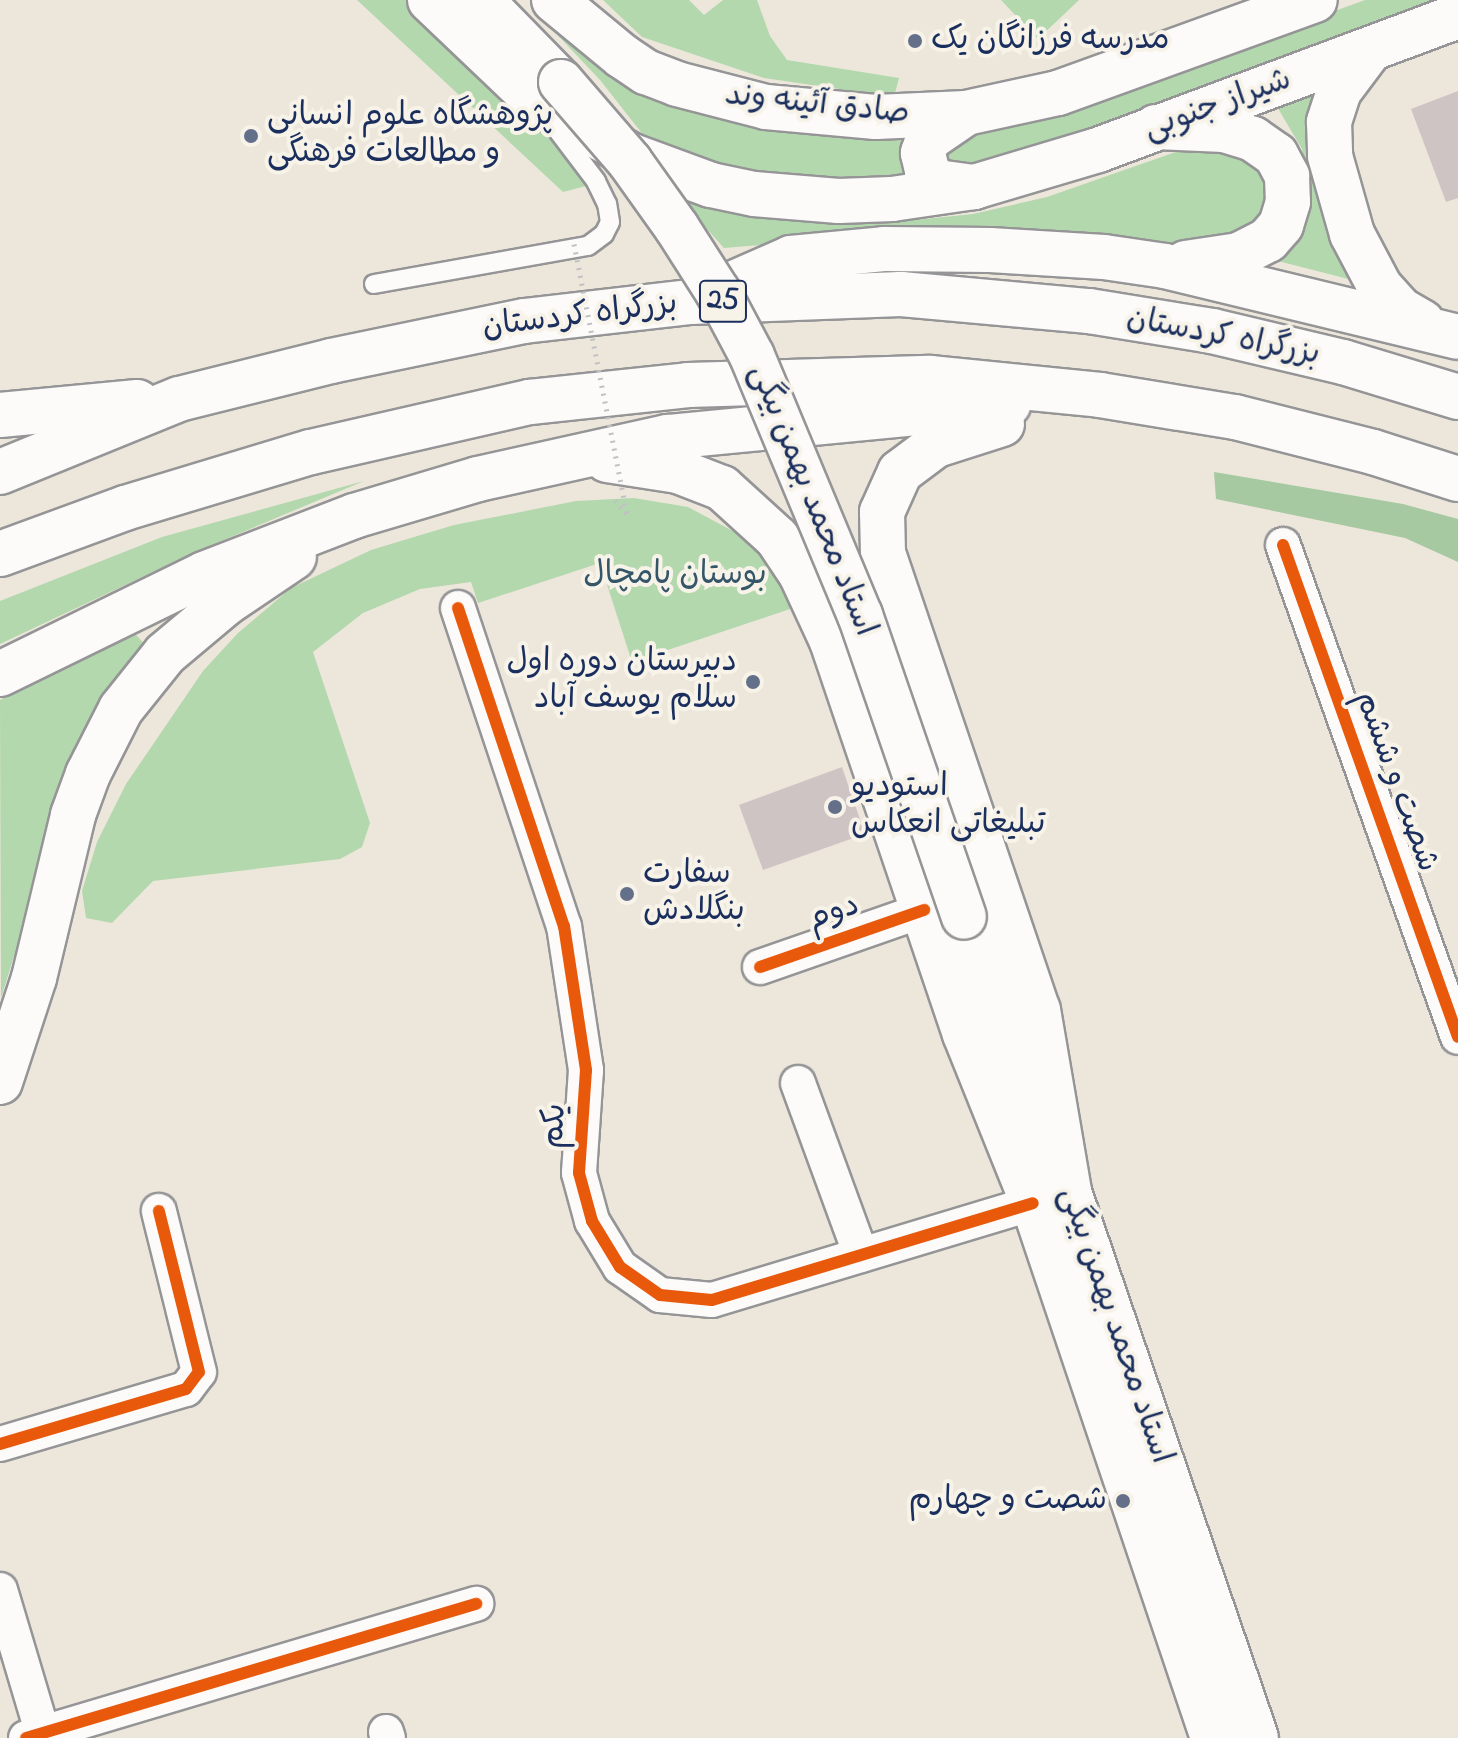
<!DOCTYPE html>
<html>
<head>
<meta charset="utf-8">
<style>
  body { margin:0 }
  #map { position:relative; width:1458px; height:1738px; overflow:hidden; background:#ede7db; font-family:"Indie Flower","Playpen Sans Arabic",sans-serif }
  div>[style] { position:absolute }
  .green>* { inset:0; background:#b3d8ad }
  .forest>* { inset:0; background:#a6c9a2 }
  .building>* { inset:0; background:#cfc4c4 }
  .path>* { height:5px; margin-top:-2.5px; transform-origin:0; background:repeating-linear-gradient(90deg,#c0c1c3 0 2px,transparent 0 8px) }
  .roads { filter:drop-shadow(2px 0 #959597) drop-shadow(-2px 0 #959597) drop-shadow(0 2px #959597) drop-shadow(0 -2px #959597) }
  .lane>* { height:18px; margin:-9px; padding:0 9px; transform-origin:9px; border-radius:9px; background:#fcfbfa }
  .street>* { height:34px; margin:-17px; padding:0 17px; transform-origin:17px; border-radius:17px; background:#fcfbfa }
  .secondary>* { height:44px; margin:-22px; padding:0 22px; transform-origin:22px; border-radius:22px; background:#fcfbfa }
  .highway>* { height:44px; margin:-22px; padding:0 22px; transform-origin:22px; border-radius:22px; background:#fcfbfa }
  .path-bridge>* { height:5px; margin-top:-2.5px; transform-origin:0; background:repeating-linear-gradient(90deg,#c0c1c3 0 2px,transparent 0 8px) }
  .bridges { filter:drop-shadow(2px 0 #959597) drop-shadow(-2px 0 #959597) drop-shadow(0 2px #959597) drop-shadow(0 -2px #959597) }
  .secondary-bridge>* { height:44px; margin:-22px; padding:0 22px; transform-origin:22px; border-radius:22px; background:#fcfbfa }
  .cycleway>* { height:12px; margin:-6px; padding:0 6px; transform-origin:6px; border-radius:6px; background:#e8590c }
  .dots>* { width:22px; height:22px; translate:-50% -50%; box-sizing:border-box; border:4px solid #f7f3e8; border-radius:50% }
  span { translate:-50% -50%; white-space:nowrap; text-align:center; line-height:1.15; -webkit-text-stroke:8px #f7f3e8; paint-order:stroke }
  .shield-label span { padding:2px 6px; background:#f7f3e8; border:2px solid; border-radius:6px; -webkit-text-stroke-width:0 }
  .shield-label { font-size:30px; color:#1b2f5e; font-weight:700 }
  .poi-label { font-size:32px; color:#1b2f5e }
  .left { translate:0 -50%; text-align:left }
  .right { translate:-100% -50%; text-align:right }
  .street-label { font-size:32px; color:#1b2f5e }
  .park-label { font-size:32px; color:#355668 }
</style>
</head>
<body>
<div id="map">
  <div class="green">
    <div style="clip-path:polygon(357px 0,411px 0,526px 106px,586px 186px,563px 192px)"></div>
    <div style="clip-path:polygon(603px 0,689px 0,704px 15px,723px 0,757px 0,770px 36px,787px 60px,899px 78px,894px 97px,764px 78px,642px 37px)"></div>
    <div style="clip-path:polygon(1001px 0,1079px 0,1038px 39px)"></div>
    <div style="clip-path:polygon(1365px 0,1441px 0,1106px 125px,994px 159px,944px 168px,940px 151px,953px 142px,1034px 120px)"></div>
    <div style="clip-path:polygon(548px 25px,586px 45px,906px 133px,901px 160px,914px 186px,877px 192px,663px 160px,600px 80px)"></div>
    <div style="clip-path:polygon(1319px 78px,1356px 281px,1274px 260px,1310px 195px,1302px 149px,1273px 100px)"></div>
    <div style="clip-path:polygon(1190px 147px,1256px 153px,1273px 202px,1251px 232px,1189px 244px,1104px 235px,929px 231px,724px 248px,678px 197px,817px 222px,915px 220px,973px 214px,1047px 197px)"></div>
    <div style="clip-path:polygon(364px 481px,193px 553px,0 644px,0 601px,162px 537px)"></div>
    <div style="clip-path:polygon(634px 498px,688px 507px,744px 537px,781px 577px,802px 605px,632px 662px,600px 563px,478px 603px,471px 582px,420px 589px,363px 613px,313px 652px,370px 823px,362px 847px,340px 859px,153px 881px,112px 923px,86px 918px,82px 891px,97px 842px,126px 784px,203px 671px,238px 633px,291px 588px,371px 550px,454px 525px,576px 501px)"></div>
    <div style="clip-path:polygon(129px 627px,148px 648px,71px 774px,1px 998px,0 700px)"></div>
  </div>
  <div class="forest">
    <div style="clip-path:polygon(1214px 472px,1403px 504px,1458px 519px,1458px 562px,1405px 538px,1216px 499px)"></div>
  </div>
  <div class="building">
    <div style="clip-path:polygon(1458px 91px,1458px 198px,1446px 202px,1411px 109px)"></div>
    <div style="clip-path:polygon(842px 767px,865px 834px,763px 870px,739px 805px)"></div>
  </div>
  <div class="path">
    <div style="left:615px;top:500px;width:19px;rotate:51deg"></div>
  </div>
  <div class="roads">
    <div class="lane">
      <div style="left:374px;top:284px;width:217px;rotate:-10.1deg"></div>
      <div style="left:588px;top:246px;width:20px;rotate:-37deg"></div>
      <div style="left:604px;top:234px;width:13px;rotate:-63deg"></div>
      <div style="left:610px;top:222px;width:18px;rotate:-99deg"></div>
      <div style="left:607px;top:204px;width:25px;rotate:-116deg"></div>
      <div style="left:596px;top:181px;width:68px;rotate:-127.2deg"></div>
    </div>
    <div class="street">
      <div style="left:1283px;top:545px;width:522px;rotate:70.42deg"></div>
      <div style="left:458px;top:608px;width:335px;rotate:71.6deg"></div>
      <div style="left:564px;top:926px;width:146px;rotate:81.3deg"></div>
      <div style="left:586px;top:1070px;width:103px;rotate:93.9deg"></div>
      <div style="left:579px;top:1173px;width:50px;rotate:74.8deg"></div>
      <div style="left:592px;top:1221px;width:54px;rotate:58.7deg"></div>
      <div style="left:620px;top:1267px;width:49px;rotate:35deg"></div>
      <div style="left:660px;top:1295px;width:52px;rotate:5.5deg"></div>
      <div style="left:712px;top:1300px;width:335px;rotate:-16.8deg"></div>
      <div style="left:760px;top:967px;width:174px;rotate:-19.2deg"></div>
      <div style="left:798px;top:1083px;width:183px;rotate:69.9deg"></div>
      <div style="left:0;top:1444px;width:194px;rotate:-16.5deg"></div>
      <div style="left:186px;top:1389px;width:21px;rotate:-53deg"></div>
      <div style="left:199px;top:1372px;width:166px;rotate:-104deg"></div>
      <div style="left:0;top:1590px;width:150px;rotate:73.4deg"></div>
      <div style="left:386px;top:1732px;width:6px;rotate:72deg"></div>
      <div style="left:26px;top:1738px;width:470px;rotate:-16.6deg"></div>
    </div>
    <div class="secondary">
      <div style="left:430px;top:0;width:148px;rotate:43.6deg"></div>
      <div style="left:537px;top:102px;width:109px;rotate:29.6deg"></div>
      <div style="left:632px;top:156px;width:84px;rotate:20.2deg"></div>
      <div style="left:711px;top:185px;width:44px;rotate:11.8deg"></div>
      <div style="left:754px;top:194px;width:85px;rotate:4.7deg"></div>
      <div style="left:839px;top:201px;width:53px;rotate:-2.2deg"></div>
      <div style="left:892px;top:199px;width:83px;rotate:-8.3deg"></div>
      <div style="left:974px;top:187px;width:129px;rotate:-16.6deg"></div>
      <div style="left:1098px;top:150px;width:384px;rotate:-20.4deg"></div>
      <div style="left:481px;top:0;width:115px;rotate:45.7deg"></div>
      <div style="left:554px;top:0;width:88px;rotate:39.5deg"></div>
      <div style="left:622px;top:56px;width:29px;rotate:34deg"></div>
      <div style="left:646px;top:72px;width:33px;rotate:21deg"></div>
      <div style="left:677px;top:84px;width:92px;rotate:14.5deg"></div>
      <div style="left:766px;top:107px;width:110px;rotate:5.2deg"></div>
      <div style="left:876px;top:117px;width:90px;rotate:-2.5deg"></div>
      <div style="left:966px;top:113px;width:94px;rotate:-12.3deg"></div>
      <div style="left:1058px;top:93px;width:273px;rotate:-19.9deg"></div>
      <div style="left:966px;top:113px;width:46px;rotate:145.6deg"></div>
      <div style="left:928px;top:139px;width:15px;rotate:110deg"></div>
      <div style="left:923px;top:153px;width:18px;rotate:77deg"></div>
      <div style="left:927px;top:171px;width:15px;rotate:48deg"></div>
      <div style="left:937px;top:182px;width:37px;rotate:8deg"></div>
      <div style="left:964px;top:917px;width:294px;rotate:69.1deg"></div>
      <div style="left:1069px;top:1192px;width:577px;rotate:71.09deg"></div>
      <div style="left:1024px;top:1165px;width:39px;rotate:77deg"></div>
      <div style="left:1033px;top:1203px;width:564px;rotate:71.4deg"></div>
    </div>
    <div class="highway">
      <div style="left:1369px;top:51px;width:50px;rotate:126.9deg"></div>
      <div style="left:1339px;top:91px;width:33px;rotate:108deg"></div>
      <div style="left:1329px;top:122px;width:34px;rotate:88deg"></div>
      <div style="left:1330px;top:156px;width:81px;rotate:74.2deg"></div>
      <div style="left:1352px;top:234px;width:60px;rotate:62.2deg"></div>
      <div style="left:1380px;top:287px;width:31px;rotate:48deg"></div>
      <div style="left:1401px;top:310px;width:24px;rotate:30deg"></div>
      <div style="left:1156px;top:127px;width:68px;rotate:2.5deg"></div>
      <div style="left:1224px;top:130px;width:30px;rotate:17deg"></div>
      <div style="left:1253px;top:139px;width:28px;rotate:35deg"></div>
      <div style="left:1276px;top:155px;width:24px;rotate:62deg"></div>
      <div style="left:1287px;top:176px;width:26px;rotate:88deg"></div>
      <div style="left:1288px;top:202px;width:24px;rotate:107deg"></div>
      <div style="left:1281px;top:225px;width:20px;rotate:131deg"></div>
      <div style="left:1268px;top:240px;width:33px;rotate:153deg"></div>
      <div style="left:1239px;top:255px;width:54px;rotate:171.4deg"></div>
      <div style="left:714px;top:292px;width:84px;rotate:-23.8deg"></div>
      <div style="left:791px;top:258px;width:93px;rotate:-5.5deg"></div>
      <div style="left:884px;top:249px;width:106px;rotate:0.5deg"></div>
      <div style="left:990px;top:250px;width:114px;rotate:3.5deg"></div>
      <div style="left:1104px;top:257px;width:62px;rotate:8.4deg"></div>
      <div style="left:1165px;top:266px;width:301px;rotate:13.6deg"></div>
      <div style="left:0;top:415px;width:138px;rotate:-5.4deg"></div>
      <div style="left:1002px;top:424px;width:69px;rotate:162.3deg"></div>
      <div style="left:936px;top:445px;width:45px;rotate:143.1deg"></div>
      <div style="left:900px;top:472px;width:44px;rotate:114.2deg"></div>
      <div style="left:882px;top:512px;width:41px;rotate:88.6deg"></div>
      <div style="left:883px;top:553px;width:483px;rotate:71.3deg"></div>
      <div style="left:1038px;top:1010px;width:185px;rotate:80.3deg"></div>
      <div style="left:607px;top:460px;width:72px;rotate:8.8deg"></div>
      <div style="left:678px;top:471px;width:47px;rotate:21.1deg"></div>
      <div style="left:722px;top:488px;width:74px;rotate:42.3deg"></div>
      <div style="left:777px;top:538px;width:43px;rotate:56.3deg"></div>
      <div style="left:801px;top:574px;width:74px;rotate:65.2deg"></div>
      <div style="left:832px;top:641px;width:415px;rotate:71.3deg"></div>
      <div style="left:965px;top:1034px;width:182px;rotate:68.1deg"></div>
      <div style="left:0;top:472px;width:193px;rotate:-22.2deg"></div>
      <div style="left:179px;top:399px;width:157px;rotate:-14deg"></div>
      <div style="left:331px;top:361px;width:197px;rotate:-11.7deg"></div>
      <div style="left:524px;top:321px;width:168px;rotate:-6.5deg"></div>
      <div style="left:691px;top:302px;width:210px;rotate:-2.2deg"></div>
      <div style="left:901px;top:294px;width:189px;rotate:5.2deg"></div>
      <div style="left:1089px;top:311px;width:125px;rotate:9.2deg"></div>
      <div style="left:1212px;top:331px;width:135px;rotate:13.3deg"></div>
      <div style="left:1343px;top:362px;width:120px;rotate:16.9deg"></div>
      <div style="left:0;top:554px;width:133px;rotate:-20.2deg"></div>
      <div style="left:125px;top:508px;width:194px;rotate:-16.8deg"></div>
      <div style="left:311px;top:452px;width:225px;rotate:-12.9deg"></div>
      <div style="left:530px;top:402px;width:159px;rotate:-6.1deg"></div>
      <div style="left:688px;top:385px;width:242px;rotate:-1.7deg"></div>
      <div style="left:930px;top:378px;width:171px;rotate:5.7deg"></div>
      <div style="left:1100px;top:395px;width:137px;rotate:9.3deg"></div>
      <div style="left:1235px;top:417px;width:142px;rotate:14.2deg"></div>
      <div style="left:1373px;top:452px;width:89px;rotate:17.6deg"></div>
      <div style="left:0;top:674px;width:227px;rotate:-26.1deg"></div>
      <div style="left:204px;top:574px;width:161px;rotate:-21.1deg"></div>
      <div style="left:354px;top:516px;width:129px;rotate:-16.6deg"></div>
      <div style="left:478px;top:479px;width:195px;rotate:-12.5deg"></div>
      <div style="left:668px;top:437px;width:342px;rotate:-5.5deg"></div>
      <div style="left:0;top:1082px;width:109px;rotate:-71.9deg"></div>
      <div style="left:34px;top:978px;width:168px;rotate:-76.5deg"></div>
      <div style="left:73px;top:815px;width:44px;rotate:-69.9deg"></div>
      <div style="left:88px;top:774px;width:73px;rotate:-63.1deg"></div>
      <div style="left:121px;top:709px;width:70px;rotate:-51.3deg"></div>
      <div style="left:165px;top:654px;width:80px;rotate:-39.9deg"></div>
      <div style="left:226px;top:603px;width:82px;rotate:-34.1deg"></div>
    </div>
  </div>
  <div class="path-bridge">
    <div style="left:574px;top:244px;width:276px;rotate:78.9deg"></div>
  </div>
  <div class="bridges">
    <div class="secondary-bridge">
      <div style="left:561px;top:82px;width:106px;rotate:49.2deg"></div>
      <div style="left:630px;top:162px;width:81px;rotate:54.5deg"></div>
      <div style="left:677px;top:228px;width:76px;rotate:57.4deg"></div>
      <div style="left:718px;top:292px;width:72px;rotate:62deg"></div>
      <div style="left:752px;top:356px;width:281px;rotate:67.4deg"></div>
      <div style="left:860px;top:615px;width:319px;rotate:71deg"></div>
    </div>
  </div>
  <div class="cycleway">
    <div style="left:1283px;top:545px;width:522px;rotate:70.42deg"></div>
    <div style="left:458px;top:608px;width:335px;rotate:71.6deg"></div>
    <div style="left:564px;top:926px;width:146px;rotate:81.3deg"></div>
    <div style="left:586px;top:1070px;width:103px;rotate:93.9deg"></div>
    <div style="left:579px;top:1173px;width:50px;rotate:74.8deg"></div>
    <div style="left:592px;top:1221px;width:54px;rotate:58.7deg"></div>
    <div style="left:620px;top:1267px;width:49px;rotate:35deg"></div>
    <div style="left:660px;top:1295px;width:52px;rotate:5.5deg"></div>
    <div style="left:712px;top:1300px;width:335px;rotate:-16.8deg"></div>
    <div style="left:760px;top:967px;width:174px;rotate:-19.2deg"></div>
    <div style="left:0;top:1444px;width:194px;rotate:-16.5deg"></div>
    <div style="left:186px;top:1389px;width:21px;rotate:-53deg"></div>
    <div style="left:199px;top:1372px;width:166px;rotate:-104deg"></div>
    <div style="left:26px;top:1738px;width:470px;rotate:-16.6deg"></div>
  </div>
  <div class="dots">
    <div style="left:915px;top:41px;background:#646f8a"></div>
    <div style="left:251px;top:136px;background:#646f8a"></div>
    <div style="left:753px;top:682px;background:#646f8a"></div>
    <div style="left:835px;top:807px;background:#646f8a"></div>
    <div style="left:627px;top:894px;background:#646f8a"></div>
    <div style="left:1123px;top:1501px;background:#646f8a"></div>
  </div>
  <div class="shield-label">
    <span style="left:723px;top:301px">25</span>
  </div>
  <div class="poi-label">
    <span class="left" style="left:931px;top:41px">مدرسه فرزانگان یک</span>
    <span class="left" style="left:267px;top:136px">پژوهشگاه علوم انسانی<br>و مطالعات فرهنگی</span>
    <span class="right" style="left:737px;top:682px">دبیرستان دوره اول<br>سلام یوسف آباد</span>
    <span class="left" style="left:851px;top:807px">استودیو<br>تبلیغاتی انعکاس</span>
    <span class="left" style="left:643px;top:894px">سفارت<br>بنگلادش</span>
    <span class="right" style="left:1107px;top:1501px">شصت و چهارم</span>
  </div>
  <div class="street-label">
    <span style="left:817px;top:106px;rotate:6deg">صادق آئینه وند</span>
    <span style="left:1218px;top:106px;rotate:-20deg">شیراز جنوبی</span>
    <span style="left:580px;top:317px;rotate:-7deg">بزرگراه کردستان</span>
    <span style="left:1223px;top:338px;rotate:11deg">بزرگراه کردستان</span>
    <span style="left:811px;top:501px;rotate:68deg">استاد محمد بهمن بیگی</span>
    <span style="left:1395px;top:782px;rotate:70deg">شصت و ششم</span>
    <span style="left:834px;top:914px;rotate:-19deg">دوم</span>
    <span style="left:556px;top:1126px;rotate:-86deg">یکم</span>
    <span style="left:1114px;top:1326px;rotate:71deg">استاد محمد بهمن بیگی</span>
  </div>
  <div class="park-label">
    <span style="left:675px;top:576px">بوستان پامچال</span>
  </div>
</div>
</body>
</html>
